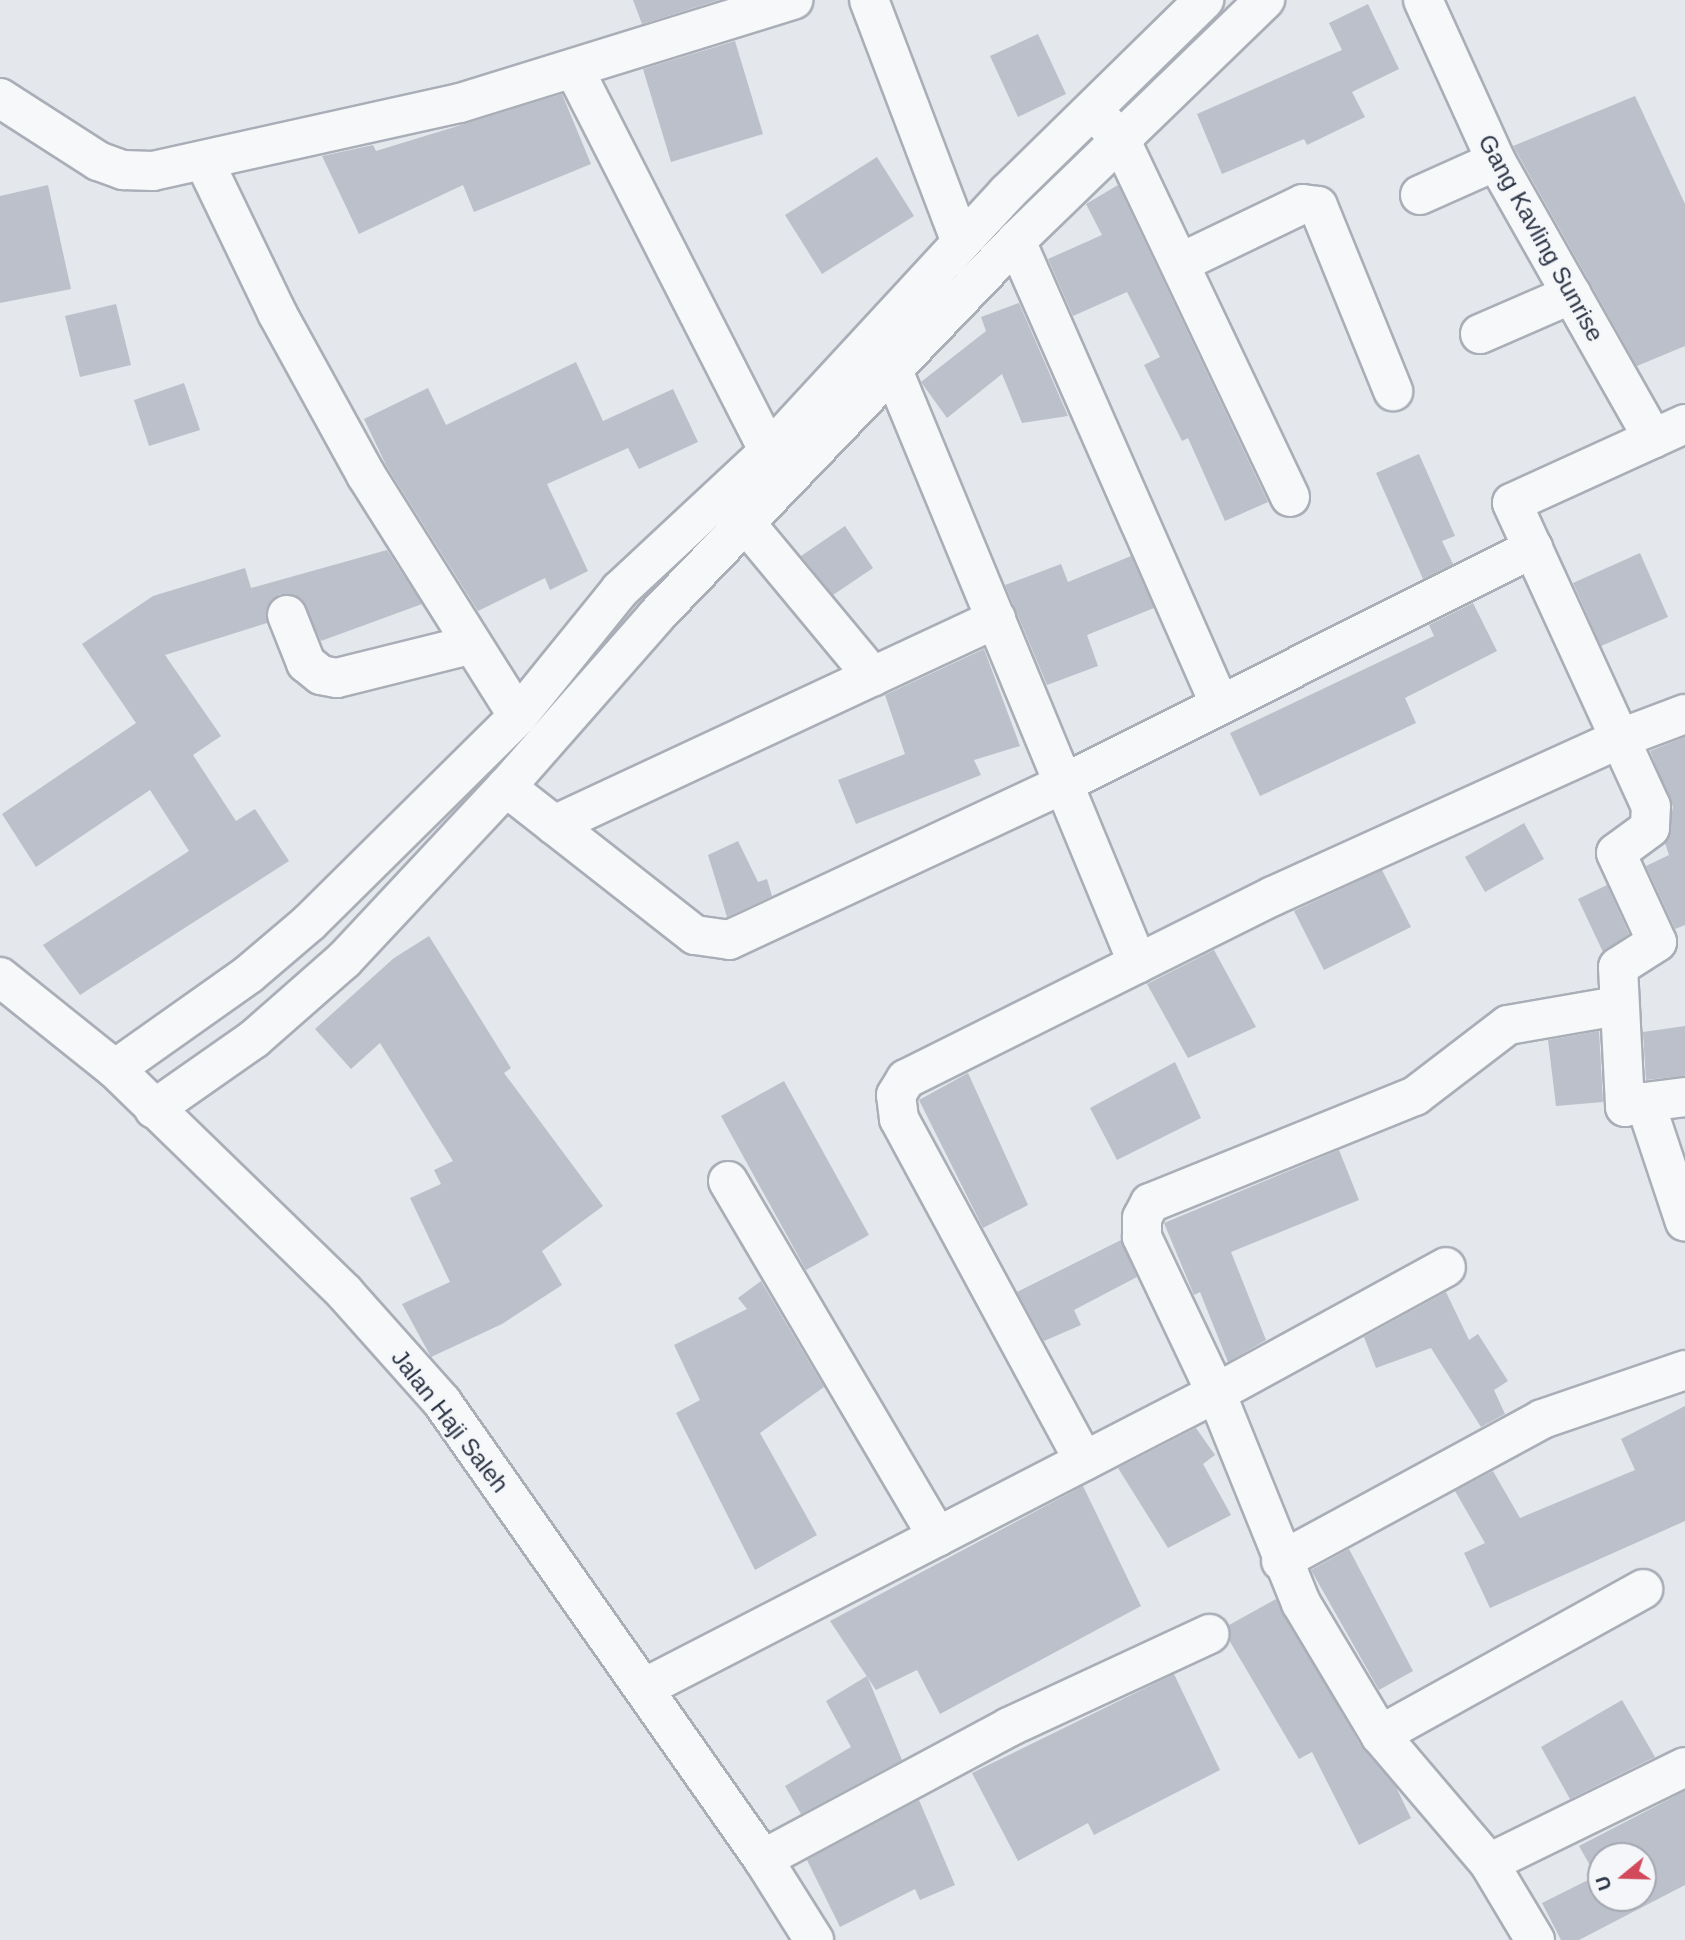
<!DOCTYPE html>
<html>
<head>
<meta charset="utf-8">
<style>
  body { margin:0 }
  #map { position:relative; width:1685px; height:1940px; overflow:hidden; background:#e4e7ec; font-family:Arial,sans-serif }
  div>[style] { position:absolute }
  .building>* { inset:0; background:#bbc0ca }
  .roads { filter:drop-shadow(2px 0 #a9aeb7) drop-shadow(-2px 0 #a9aeb7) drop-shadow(0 2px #a9aeb7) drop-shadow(0 -2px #a9aeb7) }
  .minor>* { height:38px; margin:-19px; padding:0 19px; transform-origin:19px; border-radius:19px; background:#f7f8fa }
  span { translate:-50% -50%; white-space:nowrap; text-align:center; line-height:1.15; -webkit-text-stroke:5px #f4f6f9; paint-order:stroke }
  .street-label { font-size:24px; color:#2b3445 }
  .north { position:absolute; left:1587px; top:1842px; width:70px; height:70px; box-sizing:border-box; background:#f4f6f9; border:2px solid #a4a8b1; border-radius:50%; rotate:251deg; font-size:19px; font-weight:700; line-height:28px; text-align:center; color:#2b3445 }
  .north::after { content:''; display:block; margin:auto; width:24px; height:32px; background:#d1495b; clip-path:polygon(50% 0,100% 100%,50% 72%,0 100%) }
</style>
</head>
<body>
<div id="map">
  <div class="building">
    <div style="clip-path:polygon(633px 0,719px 0,642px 24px)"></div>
    <div style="clip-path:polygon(1368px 4px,1399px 69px,1352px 92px,1365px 117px,1307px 145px,1304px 139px,1222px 174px,1197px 114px,1342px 50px,1329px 23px)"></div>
    <div style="clip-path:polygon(1038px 34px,1066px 94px,1018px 117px,990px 56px)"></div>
    <div style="clip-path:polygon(735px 41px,763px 134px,671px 162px,643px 69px)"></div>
    <div style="clip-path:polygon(562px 94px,591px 164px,474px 212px,463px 185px,359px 234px,322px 156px,373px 145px,376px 151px)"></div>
    <div style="clip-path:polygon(1635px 96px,1685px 204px,1685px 346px,1637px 366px,1513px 146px)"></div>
    <div style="clip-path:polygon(877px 157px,914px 216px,822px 274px,785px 215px)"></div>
    <div style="clip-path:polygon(48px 185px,71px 289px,0 303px,0 196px)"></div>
    <div style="clip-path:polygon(1118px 185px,1268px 502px,1225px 521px,1188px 438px,1182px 441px,1144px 365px,1160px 357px,1127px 292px,1073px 316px,1048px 259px,1102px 235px,1086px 204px)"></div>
    <div style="clip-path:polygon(1019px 303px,1068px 416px,1022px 423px,1002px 374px,947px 418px,921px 382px,986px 331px,981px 317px)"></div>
    <div style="clip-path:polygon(116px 304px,131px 365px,80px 377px,65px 316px)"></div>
    <div style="clip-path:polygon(576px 362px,603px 421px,673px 389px,698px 442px,639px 469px,628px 448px,547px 484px,588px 571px,550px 590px,545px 578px,478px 611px,387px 467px,364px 419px,428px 388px,446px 425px)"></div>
    <div style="clip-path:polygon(184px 383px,200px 430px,149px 446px,134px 400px)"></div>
    <div style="clip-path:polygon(1419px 454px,1455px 536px,1442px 541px,1453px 564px,1423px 579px,1376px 473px)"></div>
    <div style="clip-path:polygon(845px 526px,873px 568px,833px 595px,801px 556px)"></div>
    <div style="clip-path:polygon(387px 550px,422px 604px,321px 641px,301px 598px,280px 594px,270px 602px,267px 623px,165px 655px,221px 736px,193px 755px,236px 821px,255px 809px,289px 861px,80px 995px,43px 945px,189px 851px,150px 790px,36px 867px,2px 814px,136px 723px,82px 644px,153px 596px,245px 568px,251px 588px)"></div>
    <div style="clip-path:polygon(1640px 553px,1668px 617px,1601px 646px,1573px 583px)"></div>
    <div style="clip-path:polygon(1131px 556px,1154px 608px,1087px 635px,1098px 666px,1047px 685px,1005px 585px,1061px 564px,1068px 582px)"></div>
    <div style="clip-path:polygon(1473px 603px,1497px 651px,1405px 698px,1416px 723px,1260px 796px,1230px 733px,1434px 636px,1429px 625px)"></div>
    <div style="clip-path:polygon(984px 649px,1020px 746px,974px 760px,981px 775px,856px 824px,838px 780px,905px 754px,885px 695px)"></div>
    <div style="clip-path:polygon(1685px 737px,1685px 925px,1675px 929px,1646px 866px,1669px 855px,1665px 843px,1673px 807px,1650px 751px)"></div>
    <div style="clip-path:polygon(1524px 823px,1544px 859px,1485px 892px,1465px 857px)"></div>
    <div style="clip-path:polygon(738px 841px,758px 882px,767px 879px,772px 896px,727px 917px,708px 855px)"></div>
    <div style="clip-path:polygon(1382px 870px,1411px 927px,1324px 970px,1294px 911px)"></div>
    <div style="clip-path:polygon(1607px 885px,1629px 934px,1603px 952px,1578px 899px)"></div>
    <div style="clip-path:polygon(429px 936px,511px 1068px,504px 1073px,603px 1206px,542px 1251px,562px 1285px,502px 1324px,431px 1357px,402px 1304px,450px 1282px,410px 1198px,441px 1184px,434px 1170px,453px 1161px,380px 1043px,351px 1069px,315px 1029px,394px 958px)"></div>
    <div style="clip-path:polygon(1214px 950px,1256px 1027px,1188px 1058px,1147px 984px)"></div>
    <div style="clip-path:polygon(1685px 1026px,1685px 1076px,1646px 1080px,1643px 1032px)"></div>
    <div style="clip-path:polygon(1599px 1031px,1603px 1102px,1556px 1106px,1548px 1040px)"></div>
    <div style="clip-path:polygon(1175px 1062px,1201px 1118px,1117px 1160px,1090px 1108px)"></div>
    <div style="clip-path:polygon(968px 1073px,1028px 1205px,983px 1228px,919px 1100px)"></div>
    <div style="clip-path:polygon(784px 1081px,869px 1235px,806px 1270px,721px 1116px)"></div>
    <div style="clip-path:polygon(1339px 1150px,1359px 1200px,1231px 1252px,1266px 1340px,1228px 1362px,1200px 1292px,1194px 1295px,1164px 1223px)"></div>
    <div style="clip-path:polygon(1121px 1240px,1137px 1277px,1074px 1310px,1081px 1325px,1044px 1341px,1017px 1292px)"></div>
    <div style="clip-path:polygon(761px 1281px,824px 1387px,760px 1433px,817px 1535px,755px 1570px,676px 1413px,700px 1400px,674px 1345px,747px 1309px,738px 1298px)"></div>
    <div style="clip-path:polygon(1446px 1292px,1469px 1340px,1478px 1334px,1508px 1381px,1494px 1390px,1505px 1414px,1481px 1427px,1431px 1348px,1376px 1368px,1364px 1337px)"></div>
    <div style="clip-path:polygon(1685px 1406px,1685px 1521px,1490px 1608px,1464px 1553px,1485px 1543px,1455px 1491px,1493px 1471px,1520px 1518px,1635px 1470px,1621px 1439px)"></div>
    <div style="clip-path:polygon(1196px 1428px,1215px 1455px,1203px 1464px,1231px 1515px,1168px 1548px,1118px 1468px)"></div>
    <div style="clip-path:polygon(1083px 1486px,1141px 1606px,940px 1714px,917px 1670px,876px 1690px,830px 1621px)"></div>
    <div style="clip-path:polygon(1349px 1549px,1413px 1671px,1379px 1690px,1311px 1570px)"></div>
    <div style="clip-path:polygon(1276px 1599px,1361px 1746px,1396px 1787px,1411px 1818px,1359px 1845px,1312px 1752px,1299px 1759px,1229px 1640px,1229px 1625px)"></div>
    <div style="clip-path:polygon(1174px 1674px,1220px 1770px,1094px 1835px,1088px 1823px,1018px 1861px,972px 1773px)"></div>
    <div style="clip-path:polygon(867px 1676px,902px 1760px,801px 1814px,785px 1786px,851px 1747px,826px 1701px)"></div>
    <div style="clip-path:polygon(1622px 1700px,1655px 1757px,1570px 1799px,1541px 1747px)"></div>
    <div style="clip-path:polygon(evenodd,1685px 1791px,1685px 1885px,1579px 1940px,1561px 1940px,1542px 1903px,1596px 1876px,1579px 1846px,1685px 1791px,1601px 1856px,1643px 1856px,1643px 1898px,1601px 1898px,1601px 1856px)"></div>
    <div style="clip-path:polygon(919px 1800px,955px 1885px,920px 1900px,915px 1889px,840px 1927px,807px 1860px)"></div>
  </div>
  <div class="roads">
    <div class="minor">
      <div style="left:869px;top:0;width:259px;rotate:69.2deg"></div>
      <div style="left:1423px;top:0;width:177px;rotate:65.6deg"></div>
      <div style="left:1496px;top:161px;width:319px;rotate:60.5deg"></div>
      <div style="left:574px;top:69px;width:429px;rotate:63deg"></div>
      <div style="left:0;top:98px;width:117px;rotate:32.7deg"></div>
      <div style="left:98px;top:161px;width:27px;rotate:20deg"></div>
      <div style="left:123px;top:170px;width:30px;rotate:2deg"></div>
      <div style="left:153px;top:171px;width:314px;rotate:-12.5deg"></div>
      <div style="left:460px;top:103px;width:349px;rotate:-17.2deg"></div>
      <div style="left:1105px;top:123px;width:24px;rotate:48deg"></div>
      <div style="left:1121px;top:141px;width:394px;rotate:64.6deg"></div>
      <div style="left:204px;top:161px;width:169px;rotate:64.3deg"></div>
      <div style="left:277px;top:313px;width:185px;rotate:61.2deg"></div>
      <div style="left:366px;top:475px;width:285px;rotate:57.8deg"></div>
      <div style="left:1420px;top:195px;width:83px;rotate:-24.1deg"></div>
      <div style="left:1016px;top:241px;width:507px;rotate:66.27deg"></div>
      <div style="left:1180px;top:263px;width:136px;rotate:-25.6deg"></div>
      <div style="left:1303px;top:204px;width:15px;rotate:8deg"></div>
      <div style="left:1318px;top:206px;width:200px;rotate:67.9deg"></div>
      <div style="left:1480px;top:334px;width:100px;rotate:-23.5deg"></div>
      <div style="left:894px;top:373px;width:639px;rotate:67.57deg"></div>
      <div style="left:1685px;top:424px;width:190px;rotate:155.5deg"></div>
      <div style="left:1512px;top:503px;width:333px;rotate:65.4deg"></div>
      <div style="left:1651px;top:806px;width:22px;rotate:93deg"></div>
      <div style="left:1650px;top:828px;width:42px;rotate:143.7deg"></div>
      <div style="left:1616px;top:853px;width:98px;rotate:65.3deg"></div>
      <div style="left:1657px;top:942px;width:46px;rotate:147.3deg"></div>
      <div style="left:1618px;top:967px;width:140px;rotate:87.1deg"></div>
      <div style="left:1625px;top:1107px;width:21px;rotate:-14deg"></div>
      <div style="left:1645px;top:1102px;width:126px;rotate:71.6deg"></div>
      <div style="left:747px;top:525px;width:197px;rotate:50.3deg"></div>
      <div style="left:287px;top:615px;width:52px;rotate:68.4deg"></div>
      <div style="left:306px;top:663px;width:19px;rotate:39deg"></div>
      <div style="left:321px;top:675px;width:16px;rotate:11deg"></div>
      <div style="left:337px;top:678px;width:136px;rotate:-14deg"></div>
      <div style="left:506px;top:787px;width:240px;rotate:38.1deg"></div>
      <div style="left:695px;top:935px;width:34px;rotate:8deg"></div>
      <div style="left:729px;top:940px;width:369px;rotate:-25deg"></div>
      <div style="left:1063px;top:784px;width:526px;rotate:-26.66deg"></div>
      <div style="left:554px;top:825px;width:488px;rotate:-25deg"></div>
      <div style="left:0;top:977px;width:147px;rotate:38.7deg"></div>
      <div style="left:115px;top:1069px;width:321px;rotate:44.2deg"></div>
      <div style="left:345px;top:1293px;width:146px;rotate:48.3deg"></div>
      <div style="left:442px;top:1402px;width:558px;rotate:54.92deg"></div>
      <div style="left:763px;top:1859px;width:96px;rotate:57.8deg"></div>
      <div style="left:115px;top:1069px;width:164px;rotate:-35.3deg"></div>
      <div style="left:249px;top:974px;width:80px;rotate:-40.4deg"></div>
      <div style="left:310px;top:922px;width:293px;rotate:-44.7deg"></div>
      <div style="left:518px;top:716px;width:162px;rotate:-51deg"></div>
      <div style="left:620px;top:590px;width:204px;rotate:-43deg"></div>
      <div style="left:769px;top:451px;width:351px;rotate:-47.3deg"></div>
      <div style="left:1007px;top:193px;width:276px;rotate:-44.4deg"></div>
      <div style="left:1645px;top:1102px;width:40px;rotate:-7.1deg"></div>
      <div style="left:154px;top:1109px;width:122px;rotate:-35deg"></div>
      <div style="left:254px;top:1039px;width:120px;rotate:-41.3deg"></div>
      <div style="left:344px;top:960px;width:237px;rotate:-46.9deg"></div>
      <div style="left:506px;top:787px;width:227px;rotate:-48.7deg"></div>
      <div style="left:656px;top:616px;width:520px;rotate:-46.17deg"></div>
      <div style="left:1016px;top:241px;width:347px;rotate:-44.1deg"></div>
      <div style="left:728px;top:1181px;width:413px;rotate:59.5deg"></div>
      <div style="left:1084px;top:1461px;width:389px;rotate:-118.4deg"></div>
      <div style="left:899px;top:1119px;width:24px;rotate:-97deg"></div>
      <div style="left:896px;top:1095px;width:19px;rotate:-58deg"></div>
      <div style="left:906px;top:1079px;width:410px;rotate:-26.5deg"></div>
      <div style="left:1273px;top:896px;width:382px;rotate:-24.4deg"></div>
      <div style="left:1621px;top:738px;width:68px;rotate:-20.6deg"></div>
      <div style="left:1281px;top:1561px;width:297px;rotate:-28.5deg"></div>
      <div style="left:1542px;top:1419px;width:151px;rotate:-18.9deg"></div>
      <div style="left:644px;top:1688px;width:644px;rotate:-27.28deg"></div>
      <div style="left:1216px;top:1393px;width:262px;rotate:-28.7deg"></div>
      <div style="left:1380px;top:1735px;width:301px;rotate:-29deg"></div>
      <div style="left:763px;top:1859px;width:279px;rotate:-28.2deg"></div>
      <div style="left:1009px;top:1727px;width:221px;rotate:-24.9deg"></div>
      <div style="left:1489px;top:1863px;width:218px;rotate:-26.1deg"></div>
      <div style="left:1535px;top:1940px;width:90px;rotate:-120.9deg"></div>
      <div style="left:1489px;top:1863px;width:168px;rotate:-130.4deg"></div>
      <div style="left:1380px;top:1735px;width:154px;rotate:-120.9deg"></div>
      <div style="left:1301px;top:1603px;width:227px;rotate:-112deg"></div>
      <div style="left:1216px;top:1393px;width:173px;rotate:-115.4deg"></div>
      <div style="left:1142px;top:1237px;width:19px;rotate:-90deg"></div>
      <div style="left:1142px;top:1218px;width:17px;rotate:-62deg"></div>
      <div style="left:1150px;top:1203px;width:286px;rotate:-22deg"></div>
      <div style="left:1415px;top:1096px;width:117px;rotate:-37.4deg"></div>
      <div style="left:1508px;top:1025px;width:111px;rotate:-9.9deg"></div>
    </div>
  </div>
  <div class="street-label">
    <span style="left:1541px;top:238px;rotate:61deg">Gang Kavling Sunrise</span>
    <span style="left:450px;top:1421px;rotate:52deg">Jalan Haji Saleh</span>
  </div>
  <div class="north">U</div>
</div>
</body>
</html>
